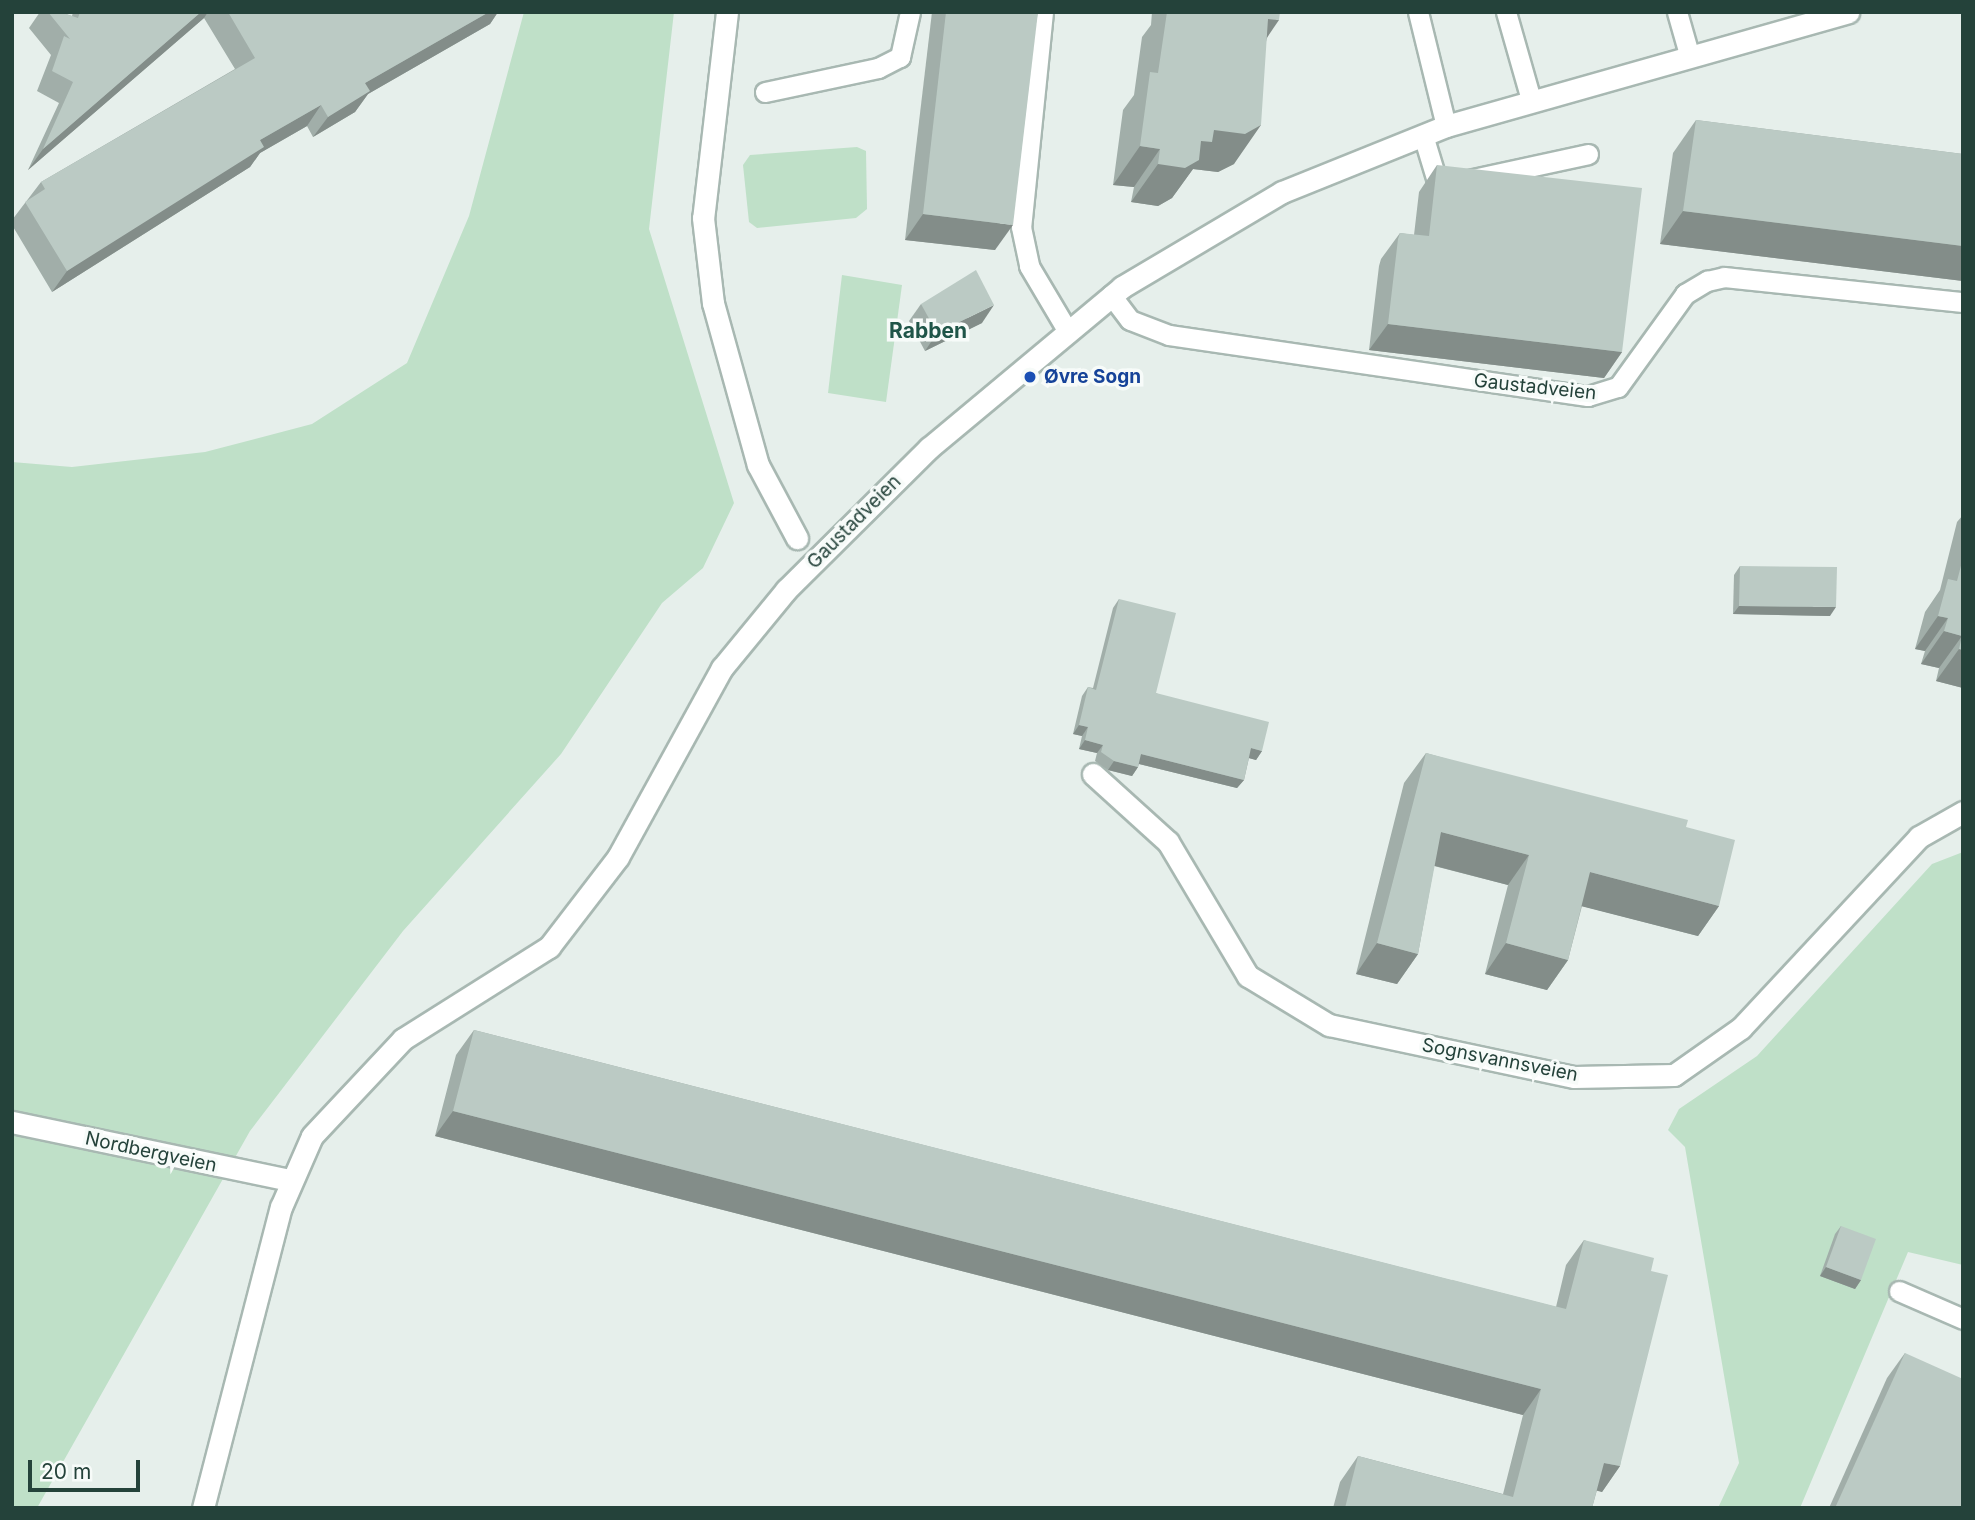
<!DOCTYPE html>
<html>
<head>
<meta charset="utf-8">
<style>
  body { margin:0 }
  #map { position:relative; width:1975px; height:1520px; overflow:hidden; background:#e6efeb; font-family:Inter,sans-serif }
  div>[style] { position:absolute }
  .green>* { inset:0; background:#bfe0c8 }
  .roads { filter:drop-shadow(2px 0 #a8b8b2) drop-shadow(-2px 0 #a8b8b2) drop-shadow(0 2px #a8b8b2) drop-shadow(0 -2px #a8b8b2) }
  .service>* { height:19px; margin:-9.5px; padding:0 9.5px; transform-origin:9.5px; border-radius:9.5px; background:#fff }
  .minor>* { height:21px; margin:-10.5px; padding:0 10.5px; transform-origin:10.5px; border-radius:10.5px; background:#fff }
  .wall>* { inset:0; background:#a1aea9 }
  .shaded-wall>* { inset:0; background:#838d89 }
  .building>* { inset:0; background:#bbcac4 }
  .dots>* { width:19px; height:19px; translate:-50% -50%; box-sizing:border-box; border:4px solid #f7fbf9; border-radius:50% }
  span { translate:-50% -50%; white-space:nowrap; text-align:center; line-height:1.15; -webkit-text-stroke:7px #f7fbf9; paint-order:stroke }
  .transit-label { font-size:19px; color:#164399; font-weight:700 }
  .left { translate:0 -50%; text-align:left }
  .street-label { font-size:19px; color:#24423a }
  .neighbourhood-label { font-size:21px; color:#1f5548; font-weight:700 }
  .frame { position:absolute; inset:0; border:14px solid #24423a; pointer-events:none }
  .scale { position:absolute; left:28px; top:1460px; width:112px; height:32px; box-sizing:border-box; border:4px solid #24423a; border-top:0; padding-left:9px; font-size:21px; line-height:24px; white-space:nowrap; color:#24423a; -webkit-text-stroke:5px #f7fbf9; paint-order:stroke }
</style>
</head>
<body>
<div id="map">
  <div class="green">
    <div style="clip-path:polygon(524px 12px,674px 12px,649px 229px,734px 503px,703px 568px,662px 603px,561px 754px,403px 931px,250px 1131px,37px 1508px,12px 1508px,12px 462px,72px 467px,205px 452px,312px 424px,407px 363px,469px 216px)"></div>
    <div style="clip-path:polygon(857px 147px,866px 151px,867px 209px,856px 218px,757px 228px,749px 222px,743px 165px,750px 155px)"></div>
    <div style="clip-path:polygon(842px 275px,902px 285px,886px 402px,828px 393px)"></div>
    <div style="clip-path:polygon(1963px 852px,1963px 1265px,1908px 1252px,1800px 1508px,1718px 1508px,1739px 1463px,1685px 1147px,1668px 1130px,1679px 1109px,1757px 1056px,1932px 864px)"></div>
  </div>
  <div class="roads">
    <div class="service">
      <div style="left:1043px;top:12px;width:216px;rotate:95.8deg"></div>
      <div style="left:1021px;top:227px;width:40px;rotate:78deg"></div>
      <div style="left:1029px;top:266px;width:74px;rotate:59.3deg"></div>
      <div style="left:1418px;top:12px;width:117px;rotate:76.2deg"></div>
      <div style="left:1506px;top:12px;width:91px;rotate:74.1deg"></div>
      <div style="left:1677px;top:12px;width:44px;rotate:74.1deg"></div>
      <div style="left:765px;top:92px;width:116px;rotate:-12deg"></div>
      <div style="left:878px;top:68px;width:25px;rotate:-27deg"></div>
      <div style="left:900px;top:57px;width:46px;rotate:-77.5deg"></div>
      <div style="left:1423px;top:135px;width:45px;rotate:73.2deg"></div>
      <div style="left:1436px;top:178px;width:23px;rotate:10deg"></div>
      <div style="left:1459px;top:182px;width:132px;rotate:-12.2deg"></div>
      <div style="left:1111px;top:295px;width:31px;rotate:53deg"></div>
      <div style="left:1130px;top:320px;width:42px;rotate:21deg"></div>
      <div style="left:1169px;top:335px;width:423px;rotate:8.3deg"></div>
      <div style="left:1588px;top:396px;width:31px;rotate:-17deg"></div>
      <div style="left:1618px;top:387px;width:115px;rotate:-54.2deg"></div>
      <div style="left:1685px;top:294px;width:26px;rotate:-31deg"></div>
      <div style="left:1707px;top:281px;width:17px;rotate:-13deg"></div>
      <div style="left:1724px;top:277px;width:240px;rotate:6deg"></div>
      <div style="left:1899px;top:1291px;width:70px;rotate:23.6deg"></div>
    </div>
    <div class="minor">
      <div style="left:727px;top:12px;width:207px;rotate:96.6deg"></div>
      <div style="left:703px;top:218px;width:86px;rotate:83.3deg"></div>
      <div style="left:713px;top:303px;width:168px;rotate:74.5deg"></div>
      <div style="left:758px;top:465px;width:83px;rotate:61.9deg"></div>
      <div style="left:1093px;top:774px;width:101px;rotate:42.2deg"></div>
      <div style="left:1168px;top:842px;width:156px;rotate:59.2deg"></div>
      <div style="left:1248px;top:976px;width:95px;rotate:31.2deg"></div>
      <div style="left:1329px;top:1025px;width:250px;rotate:12deg"></div>
      <div style="left:1574px;top:1077px;width:100px;rotate:-1.1deg"></div>
      <div style="left:1674px;top:1075px;width:82px;rotate:-35deg"></div>
      <div style="left:1741px;top:1028px;width:261px;rotate:-47deg"></div>
      <div style="left:1919px;top:837px;width:51px;rotate:-29.6deg"></div>
      <div style="left:12px;top:1122px;width:284px;rotate:11.8deg"></div>
      <div style="left:203px;top:1508px;width:311px;rotate:-75.5deg"></div>
      <div style="left:281px;top:1207px;width:77px;rotate:-66.4deg"></div>
      <div style="left:312px;top:1136px;width:133px;rotate:-46.8deg"></div>
      <div style="left:403px;top:1039px;width:173px;rotate:-32.2deg"></div>
      <div style="left:549px;top:947px;width:113px;rotate:-52.5deg"></div>
      <div style="left:618px;top:857px;width:216px;rotate:-61.2deg"></div>
      <div style="left:722px;top:668px;width:101px;rotate:-50.6deg"></div>
      <div style="left:786px;top:590px;width:202px;rotate:-44.8deg"></div>
      <div style="left:929px;top:448px;width:251px;rotate:-39.8deg"></div>
      <div style="left:1122px;top:287px;width:186px;rotate:-30.7deg"></div>
      <div style="left:1282px;top:192px;width:177px;rotate:-21.9deg"></div>
      <div style="left:1446px;top:126px;width:418px;rotate:-15.8deg"></div>
    </div>
  </div>
  <div class="wall">
    <div style="clip-path:polygon(40px 12px,60px 12px,72px 16px,73px 12px,498px 12px,490px 24px,368px 94px,355px 112px,313px 137px,307px 126px,260px 153px,250px 167px,52px 292px,12px 225px,12px 220px,41px 182px,235px 69px,204px 18px,28px 170px,59px 103px,37px 91px,51px 55px,29px 28px)"></div>
    <div style="clip-path:polygon(932px 12px,1038px 12px,995px 250px,905px 240px)"></div>
    <div style="clip-path:polygon(1152px 12px,1280px 12px,1267px 38px,1234px 164px,1218px 172px,1193px 169px,1172px 198px,1158px 206px,1131px 202px,1134px 187px,1113px 185px,1123px 110px,1134px 95px,1142px 37px,1151px 25px)"></div>
    <div style="clip-path:polygon(1696px 120px,1963px 154px,1963px 281px,1660px 244px,1673px 153px)"></div>
    <div style="clip-path:polygon(1437px 165px,1622px 352px,1604px 378px,1369px 350px,1379px 266px,1381px 259px,1400px 233px,1414px 235px,1419px 192px)"></div>
    <div style="clip-path:polygon(921px 304px,982px 323px,925px 351px,909px 321px)"></div>
    <div style="clip-path:polygon(1963px 515px,1963px 688px,1936px 681px,1939px 668px,1921px 664px,1925px 651px,1915px 649px,1925px 612px,1940px 590px,1957px 522px)"></div>
    <div style="clip-path:polygon(1740px 566px,1830px 616px,1733px 614px,1734px 575px)"></div>
    <div style="clip-path:polygon(1119px 599px,1156px 693px,1262px 751px,1256px 760px,1249px 758px,1244px 780px,1237px 788px,1139px 764px,1138px 767px,1132px 776px,1108px 770px,1095px 761px,1097px 753px,1079px 749px,1082px 736px,1073px 734px,1082px 696px,1088px 687px,1093px 688px,1113px 608px)"></div>
    <div style="clip-path:polygon(1426px 753px,1686px 827px,1719px 906px,1698px 936px,1582px 906px,1568px 960px,1547px 990px,1485px 974px,1508px 885px,1434px 866px,1418px 954px,1397px 984px,1356px 974px,1404px 783px)"></div>
    <div style="clip-path:polygon(474px 1030px,1556px 1307px,1566px 1265px,1584px 1240px,1651px 1271px,1620px 1466px,1602px 1492px,1597px 1490px,1592px 1508px,1333px 1508px,1340px 1482px,1358px 1456px,1503px 1494px,1523px 1415px,435px 1136px,456px 1055px)"></div>
    <div style="clip-path:polygon(1841px 1226px,1861px 1280px,1855px 1289px,1820px 1276px,1835px 1234px)"></div>
    <div style="clip-path:polygon(1905px 1353px,1963px 1508px,1829px 1508px,1887px 1378px)"></div>
  </div>
  <div class="shaded-wall">
    <div style="clip-path:polygon(201px 12px,208px 12px,204px 18px,28px 170px,43px 149px)"></div>
    <div style="clip-path:polygon(489px 12px,498px 12px,490px 24px,368px 94px,355px 112px,313px 137px,328px 117px,365px 83px)"></div>
    <div style="clip-path:polygon(1268px 19px,1279px 20px,1253px 58px)"></div>
    <div style="clip-path:polygon(321px 105px,307px 126px,260px 153px,250px 167px,52px 292px,67px 271px,260px 140px)"></div>
    <div style="clip-path:polygon(1261px 125px,1234px 164px,1218px 172px,1193px 169px,1172px 198px,1158px 206px,1131px 202px,1158px 164px,1201px 141px,1214px 130px)"></div>
    <div style="clip-path:polygon(1140px 146px,1160px 149px,1134px 187px,1113px 185px)"></div>
    <div style="clip-path:polygon(1683px 211px,1963px 246px,1963px 281px,1660px 244px)"></div>
    <div style="clip-path:polygon(923px 214px,1013px 225px,995px 250px,905px 240px)"></div>
    <div style="clip-path:polygon(994px 305px,982px 323px,925px 351px,937px 333px)"></div>
    <div style="clip-path:polygon(1388px 324px,1622px 352px,1604px 378px,1369px 350px)"></div>
    <div style="clip-path:polygon(1739px 606px,1836px 607px,1830px 616px,1733px 614px)"></div>
    <div style="clip-path:polygon(1938px 616px,1948px 618px,1925px 651px,1915px 649px)"></div>
    <div style="clip-path:polygon(1944px 631px,1962px 636px,1939px 668px,1921px 664px)"></div>
    <div style="clip-path:polygon(1959px 649px,1963px 650px,1963px 688px,1936px 681px)"></div>
    <div style="clip-path:polygon(1079px 725px,1088px 727px,1082px 736px,1073px 734px)"></div>
    <div style="clip-path:polygon(1085px 740px,1103px 745px,1097px 753px,1079px 749px)"></div>
    <div style="clip-path:polygon(1251px 748px,1262px 751px,1256px 760px,1245px 757px)"></div>
    <div style="clip-path:polygon(1141px 754px,1244px 780px,1237px 788px,1135px 763px)"></div>
    <div style="clip-path:polygon(1114px 761px,1138px 767px,1132px 776px,1108px 770px)"></div>
    <div style="clip-path:polygon(1441px 832px,1529px 855px,1508px 885px,1420px 862px)"></div>
    <div style="clip-path:polygon(1590px 872px,1719px 906px,1698px 936px,1569px 903px)"></div>
    <div style="clip-path:polygon(1377px 943px,1418px 954px,1397px 984px,1356px 974px)"></div>
    <div style="clip-path:polygon(1506px 943px,1568px 960px,1547px 990px,1485px 974px)"></div>
    <div style="clip-path:polygon(453px 1111px,1541px 1389px,1523px 1415px,435px 1136px)"></div>
    <div style="clip-path:polygon(1826px 1267px,1861px 1280px,1855px 1289px,1820px 1276px)"></div>
    <div style="clip-path:polygon(1604px 1463px,1620px 1466px,1602px 1492px,1586px 1488px)"></div>
  </div>
  <div class="building">
    <div style="clip-path:polygon(48px 12px,60px 12px,78px 18px,80px 12px,201px 12px,43px 149px,73px 82px,52px 71px,64px 36px,70px 39px)"></div>
    <div style="clip-path:polygon(228px 12px,489px 12px,365px 83px,370px 91px,328px 117px,321px 105px,260px 140px,264px 147px,67px 271px,25px 202px,45px 189px,41px 182px,255px 58px)"></div>
    <div style="clip-path:polygon(946px 12px,1038px 12px,1013px 225px,923px 214px)"></div>
    <div style="clip-path:polygon(1167px 12px,1280px 12px,1279px 20px,1268px 19px,1261px 125px,1245px 134px,1214px 130px,1212px 142px,1201px 141px,1199px 160px,1185px 168px,1158px 164px,1160px 149px,1140px 146px,1150px 72px,1158px 73px)"></div>
    <div style="clip-path:polygon(1696px 120px,1963px 154px,1963px 246px,1683px 211px)"></div>
    <div style="clip-path:polygon(1437px 165px,1642px 188px,1622px 352px,1388px 324px,1398px 239px,1400px 233px,1429px 236px)"></div>
    <div style="clip-path:polygon(976px 270px,994px 305px,937px 333px,921px 304px)"></div>
    <div style="clip-path:polygon(1963px 558px,1963px 650px,1959px 649px,1962px 636px,1944px 631px,1948px 618px,1938px 616px,1948px 579px,1957px 581px)"></div>
    <div style="clip-path:polygon(1740px 566px,1837px 567px,1836px 607px,1739px 606px)"></div>
    <div style="clip-path:polygon(1119px 599px,1176px 613px,1156px 693px,1269px 722px,1262px 751px,1251px 748px,1244px 780px,1141px 754px,1138px 767px,1114px 761px,1101px 752px,1103px 745px,1085px 740px,1088px 727px,1079px 725px,1088px 687px,1096px 690px)"></div>
    <div style="clip-path:polygon(1426px 753px,1688px 820px,1686px 827px,1735px 840px,1719px 906px,1590px 872px,1568px 960px,1506px 943px,1529px 855px,1441px 832px,1418px 954px,1377px 943px)"></div>
    <div style="clip-path:polygon(474px 1030px,1566px 1309px,1584px 1240px,1654px 1258px,1651px 1271px,1668px 1275px,1620px 1466px,1604px 1463px,1592px 1508px,1345px 1508px,1358px 1456px,1513px 1497px,1541px 1389px,453px 1111px)"></div>
    <div style="clip-path:polygon(1841px 1226px,1876px 1239px,1861px 1280px,1826px 1267px)"></div>
    <div style="clip-path:polygon(1905px 1353px,1963px 1379px,1963px 1508px,1835px 1508px)"></div>
  </div>
  <div class="dots">
    <div style="left:1030px;top:377px;background:#1a4fb4"></div>
  </div>
  <div class="transit-label">
    <span class="left" style="left:1044px;top:377px">Øvre Sogn</span>
  </div>
  <div class="street-label">
    <span style="left:1535px;top:387px;rotate:6deg">Gaustadveien</span>
    <span style="left:854px;top:522px;rotate:-45deg">Gaustadveien</span>
    <span style="left:1500px;top:1060px;rotate:11deg">Sognsvannsveien</span>
    <span style="left:151px;top:1152px;rotate:12deg">Nordbergveien</span>
  </div>
  <div class="neighbourhood-label">
    <span style="left:928px;top:331px">Rabben</span>
  </div>
  <div class="frame"></div>
  <div class="scale">20 m</div>
</div>
</body>
</html>
